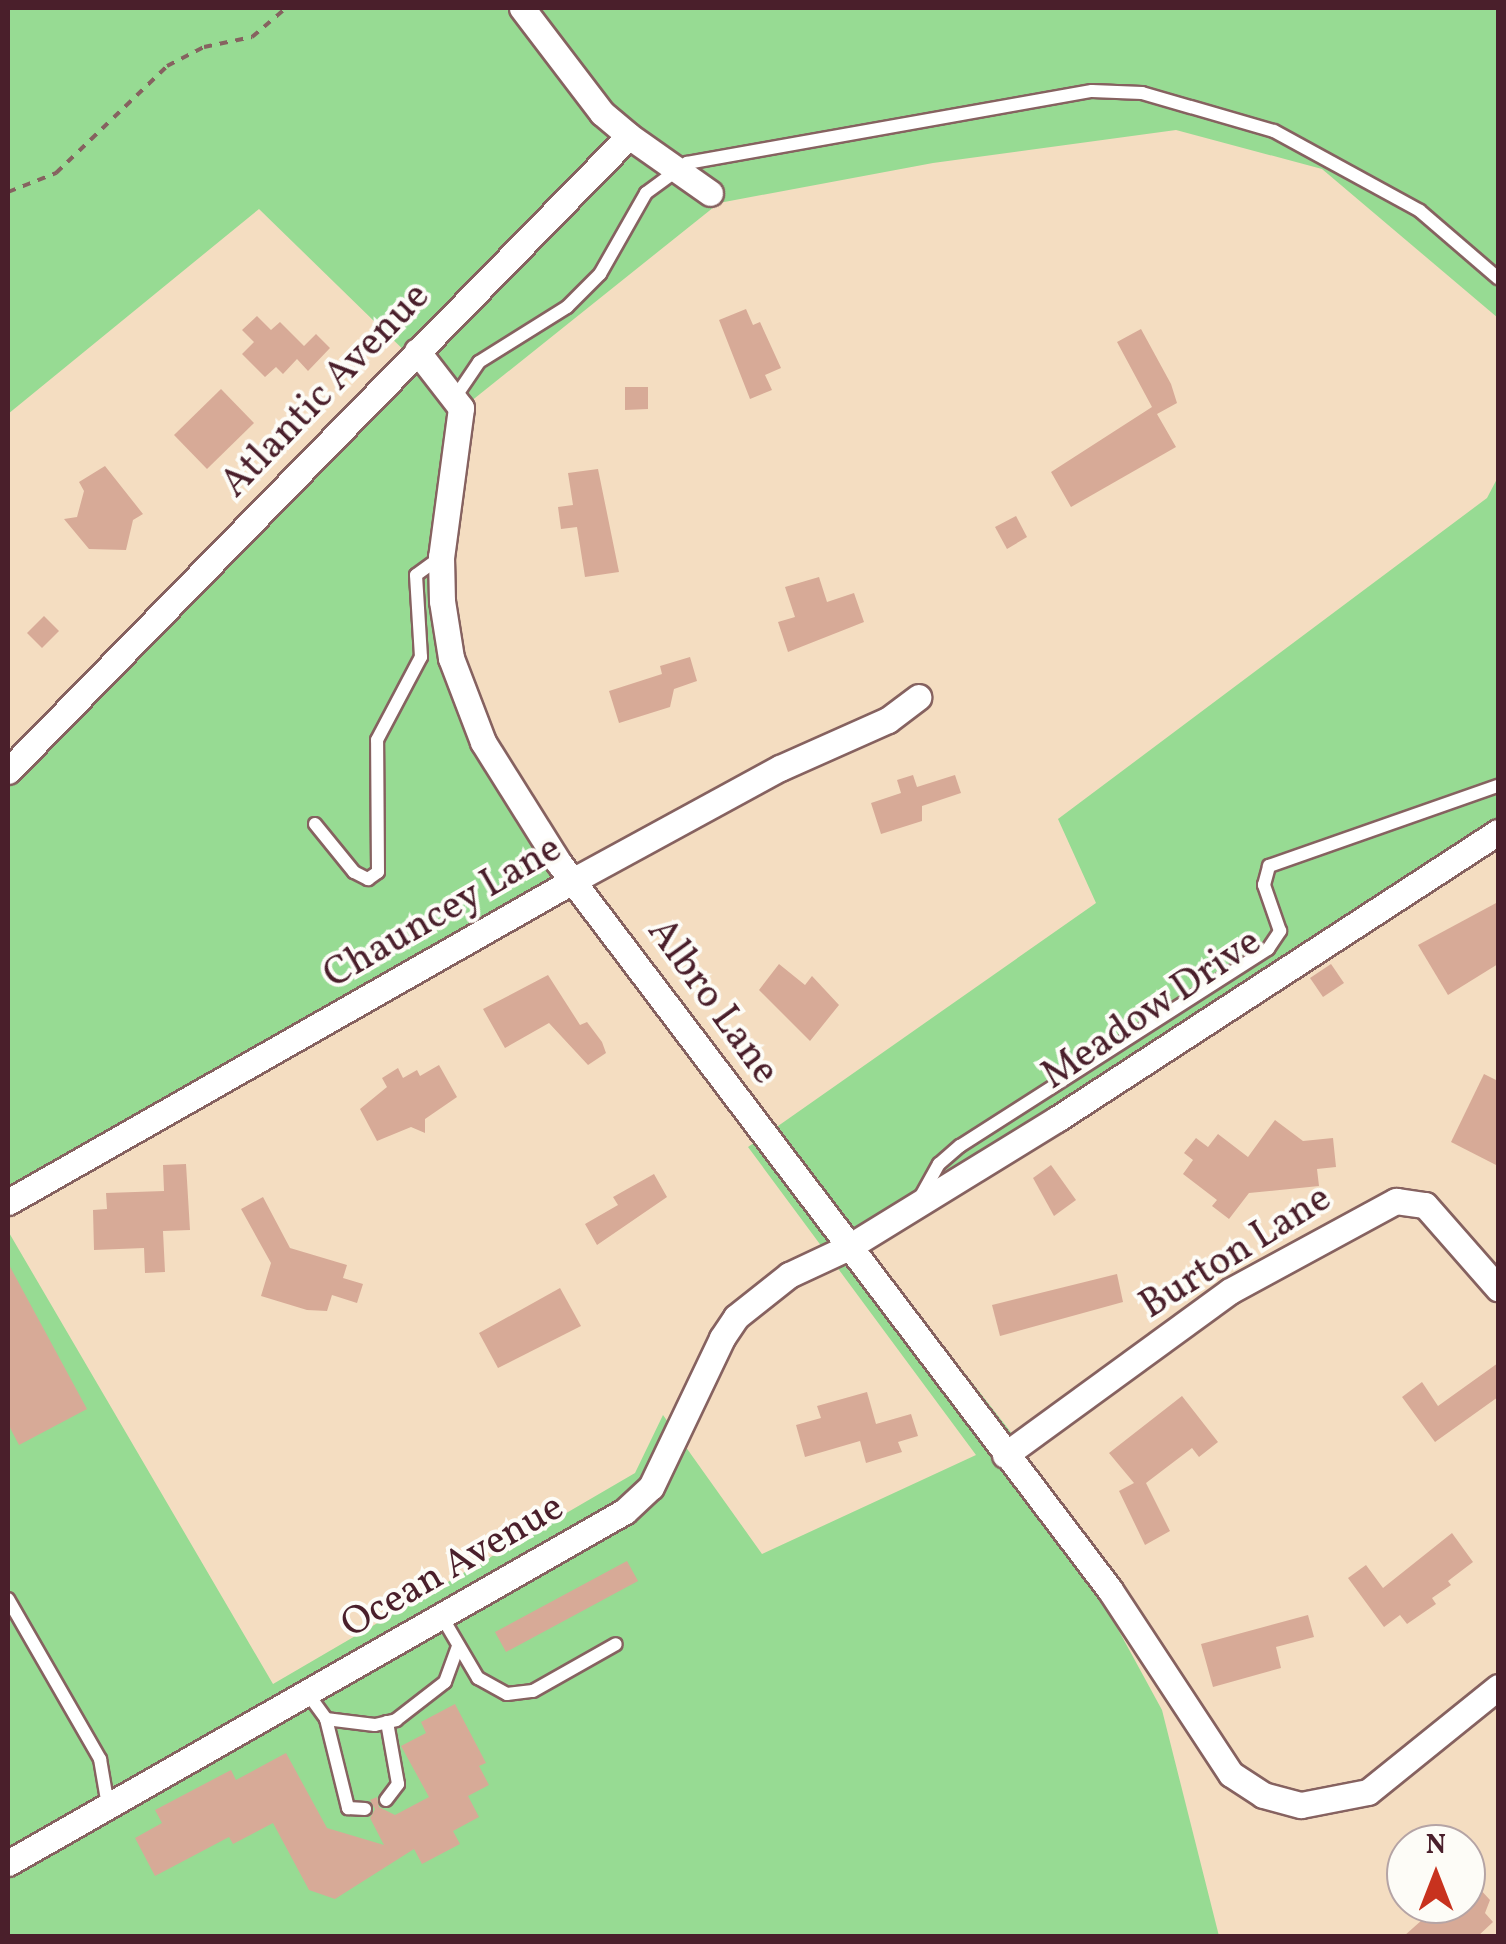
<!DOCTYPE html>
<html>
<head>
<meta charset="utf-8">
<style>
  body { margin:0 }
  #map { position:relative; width:1506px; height:1944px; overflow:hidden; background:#f4ddc1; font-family:Vollkorn,serif }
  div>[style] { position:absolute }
  .green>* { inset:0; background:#97db93 }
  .building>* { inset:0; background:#d7aa97 }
  .path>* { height:4px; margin-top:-2px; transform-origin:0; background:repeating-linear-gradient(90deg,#866260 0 8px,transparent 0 16px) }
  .roads { filter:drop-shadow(2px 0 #866260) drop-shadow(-2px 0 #866260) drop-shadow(0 2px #866260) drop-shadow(0 -2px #866260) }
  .service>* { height:12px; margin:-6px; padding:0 6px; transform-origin:6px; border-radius:6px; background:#fff }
  .minor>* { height:25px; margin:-12.5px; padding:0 12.5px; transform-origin:12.5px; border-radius:12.5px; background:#fff }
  span { translate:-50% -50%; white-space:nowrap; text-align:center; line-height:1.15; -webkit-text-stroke:8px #fdfcf7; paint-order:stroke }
  .street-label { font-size:40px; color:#4a1f2b }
  .frame { position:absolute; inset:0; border:10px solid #4a1f2b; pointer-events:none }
  .north { position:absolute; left:1386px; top:1824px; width:100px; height:100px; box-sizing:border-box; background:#fdfcf7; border:2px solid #b5a4a5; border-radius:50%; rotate:0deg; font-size:28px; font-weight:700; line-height:40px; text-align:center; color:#4a1f2b }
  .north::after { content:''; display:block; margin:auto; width:35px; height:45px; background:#c8321e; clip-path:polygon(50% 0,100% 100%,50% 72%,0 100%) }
</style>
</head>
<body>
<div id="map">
  <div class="green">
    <div style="clip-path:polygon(8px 8px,1498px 8px,1498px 318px,1322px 169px,1176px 130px,933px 163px,719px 203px,470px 402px,440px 658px,566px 879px,8px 1202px,8px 782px,416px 362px,259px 209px,8px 414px)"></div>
    <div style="clip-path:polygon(1498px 477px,1498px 822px,857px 1235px,1010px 1431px,1162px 1710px,1219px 1936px,8px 1936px,8px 1231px,273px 1684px,635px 1473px,663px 1415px,762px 1554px,976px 1455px,748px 1147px,1096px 903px,1058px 819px,1487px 498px)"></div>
  </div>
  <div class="building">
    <div style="clip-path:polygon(746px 309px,753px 325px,760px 322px,781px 368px,765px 375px,772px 390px,750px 399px,719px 320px)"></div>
    <div style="clip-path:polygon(257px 316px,271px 330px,280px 322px,304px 346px,316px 334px,330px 348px,308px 371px,297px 359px,283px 374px,276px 367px,265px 377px,242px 354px,254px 342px,242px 330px)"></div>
    <div style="clip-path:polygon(1141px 329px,1171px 384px,1177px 403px,1157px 414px,1176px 447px,1071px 507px,1051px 472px,1152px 407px,1117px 342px)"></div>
    <div style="clip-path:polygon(625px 387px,648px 387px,648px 409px,625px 410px)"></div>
    <div style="clip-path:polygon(221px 389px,254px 423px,207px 469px,174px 435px)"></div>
    <div style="clip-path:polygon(105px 466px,143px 514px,133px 520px,126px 550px,89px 549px,64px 519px,77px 517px,84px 491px,79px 482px)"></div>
    <div style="clip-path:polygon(598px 469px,619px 572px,585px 577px,577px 527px,561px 529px,558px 507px,573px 505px,568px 473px)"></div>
    <div style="clip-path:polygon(1016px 516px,1027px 537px,1007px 549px,995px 527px)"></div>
    <div style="clip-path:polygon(819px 577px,827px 602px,854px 593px,864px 622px,788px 652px,778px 622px,795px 617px,785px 587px)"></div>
    <div style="clip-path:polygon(44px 616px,59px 631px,42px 648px,27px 633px)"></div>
    <div style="clip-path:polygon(690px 657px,697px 681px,674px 689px,670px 707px,619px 723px,609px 691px,662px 674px,660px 666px)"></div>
    <div style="clip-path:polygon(913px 775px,917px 787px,955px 775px,961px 793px,922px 806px,922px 821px,881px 834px,871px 803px,901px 793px,897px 780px)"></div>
    <div style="clip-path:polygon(1498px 902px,1498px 964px,1448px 995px,1418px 945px)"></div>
    <div style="clip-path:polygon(779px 964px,805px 985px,812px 976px,839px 1005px,810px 1041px,759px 990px)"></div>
    <div style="clip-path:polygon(1331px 964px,1344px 983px,1323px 997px,1310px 978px)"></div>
    <div style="clip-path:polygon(548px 975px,580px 1025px,587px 1022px,602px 1042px,606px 1053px,588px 1065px,549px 1023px,505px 1048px,483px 1009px)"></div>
    <div style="clip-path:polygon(439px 1065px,457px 1097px,425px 1119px,425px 1133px,411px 1127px,377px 1141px,360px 1109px,387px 1087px,382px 1078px,398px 1068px,403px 1078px,417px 1070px,420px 1076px)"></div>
    <div style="clip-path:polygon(1484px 1074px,1498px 1081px,1498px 1166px,1451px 1142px)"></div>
    <div style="clip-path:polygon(1275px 1120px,1303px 1141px,1333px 1138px,1336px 1167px,1317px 1169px,1319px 1186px,1249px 1193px,1229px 1219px,1212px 1206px,1217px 1200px,1183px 1174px,1193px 1160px,1184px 1153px,1196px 1138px,1208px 1147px,1218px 1134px,1248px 1157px)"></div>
    <div style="clip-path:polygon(186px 1164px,190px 1230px,163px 1231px,165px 1272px,145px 1273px,144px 1248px,94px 1250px,93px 1210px,107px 1209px,106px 1193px,164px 1191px,163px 1165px)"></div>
    <div style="clip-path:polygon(1051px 1165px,1076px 1200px,1054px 1216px,1033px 1178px)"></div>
    <div style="clip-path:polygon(654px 1174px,667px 1197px,597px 1245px,585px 1224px,618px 1205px,613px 1197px)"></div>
    <div style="clip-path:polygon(263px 1197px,290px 1248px,347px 1265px,343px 1278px,363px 1284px,357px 1303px,332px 1295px,327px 1311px,307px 1310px,261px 1296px,271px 1263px,241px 1209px)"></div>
    <div style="clip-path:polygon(8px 1263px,87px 1409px,19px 1445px,8px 1424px)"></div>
    <div style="clip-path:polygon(1117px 1274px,1123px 1302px,1000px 1336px,992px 1305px)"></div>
    <div style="clip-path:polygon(560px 1288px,581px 1326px,498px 1368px,479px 1333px)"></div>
    <div style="clip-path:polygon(1498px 1363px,1498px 1397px,1435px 1442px,1402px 1397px,1422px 1382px,1438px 1406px)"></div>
    <div style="clip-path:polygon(867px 1392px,876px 1424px,911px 1414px,918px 1436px,898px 1442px,902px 1452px,866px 1463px,860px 1441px,805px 1457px,796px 1425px,821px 1418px,817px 1406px)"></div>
    <div style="clip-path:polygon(1182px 1396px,1218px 1442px,1199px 1457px,1192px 1448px,1146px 1483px,1170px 1531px,1145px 1545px,1119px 1491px,1134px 1483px,1109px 1453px)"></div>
    <div style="clip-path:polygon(1452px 1533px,1473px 1562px,1448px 1581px,1451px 1585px,1432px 1598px,1436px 1604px,1407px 1624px,1400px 1615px,1384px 1627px,1348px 1578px,1366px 1565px,1383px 1588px)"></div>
    <div style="clip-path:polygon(627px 1561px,638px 1581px,506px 1652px,495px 1632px)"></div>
    <div style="clip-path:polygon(1308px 1615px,1314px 1637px,1276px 1647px,1281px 1668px,1213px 1687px,1201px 1644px)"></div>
    <div style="clip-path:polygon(455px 1704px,486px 1763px,479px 1766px,489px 1785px,468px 1796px,479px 1817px,453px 1831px,460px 1844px,422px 1864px,414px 1849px,335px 1899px,309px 1890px,273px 1823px,233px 1844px,229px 1837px,155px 1876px,135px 1838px,162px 1823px,155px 1810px,231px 1770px,236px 1780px,286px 1753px,327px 1828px,384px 1845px,370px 1818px,375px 1809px,370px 1800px,377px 1797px,379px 1807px,395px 1815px,429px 1797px,401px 1746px,426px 1733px,421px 1722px)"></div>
    <div style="clip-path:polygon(1466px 1874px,1490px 1900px,1485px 1913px,1493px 1922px,1478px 1936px,1404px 1936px,1440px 1904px,1466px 1904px)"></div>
  </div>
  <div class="path">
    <div style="left:8px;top:192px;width:52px;rotate:-21.6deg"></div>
    <div style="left:56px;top:173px;width:154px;rotate:-43.9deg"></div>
    <div style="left:167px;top:66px;width:42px;rotate:-27.2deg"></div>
    <div style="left:204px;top:47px;width:49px;rotate:-11.8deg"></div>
    <div style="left:252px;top:37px;width:45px;rotate:-40.5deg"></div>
  </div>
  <div class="roads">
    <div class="service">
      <div style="left:456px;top:396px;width:41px;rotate:-55.9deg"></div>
      <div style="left:479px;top:362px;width:104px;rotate:-32deg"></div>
      <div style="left:567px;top:307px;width:47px;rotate:-45deg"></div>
      <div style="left:600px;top:274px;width:93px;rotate:-60.4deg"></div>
      <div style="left:646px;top:193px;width:51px;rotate:-36.2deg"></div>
      <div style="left:687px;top:163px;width:411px;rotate:-10.1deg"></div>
      <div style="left:1092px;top:91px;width:50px;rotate:2.3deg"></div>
      <div style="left:1142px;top:93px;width:137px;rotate:16.1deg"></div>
      <div style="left:1274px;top:131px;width:166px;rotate:28.7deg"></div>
      <div style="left:1420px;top:211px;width:103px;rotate:40.7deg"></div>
      <div style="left:315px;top:824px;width:62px;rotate:50.9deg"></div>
      <div style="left:354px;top:872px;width:16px;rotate:27deg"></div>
      <div style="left:368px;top:879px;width:12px;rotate:-35deg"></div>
      <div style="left:378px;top:872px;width:132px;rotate:-90.4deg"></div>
      <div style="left:377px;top:740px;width:94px;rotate:-62.1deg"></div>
      <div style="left:421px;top:657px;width:82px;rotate:-93.5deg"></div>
      <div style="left:416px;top:575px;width:31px;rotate:-36deg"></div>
      <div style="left:920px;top:1198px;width:39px;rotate:-61deg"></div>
      <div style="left:939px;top:1164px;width:28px;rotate:-41deg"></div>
      <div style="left:960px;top:1146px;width:366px;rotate:-32.6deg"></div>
      <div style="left:1268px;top:949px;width:22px;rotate:-56deg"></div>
      <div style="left:1280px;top:931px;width:49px;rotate:-109.2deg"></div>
      <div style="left:1264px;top:885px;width:20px;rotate:-75deg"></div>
      <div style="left:1269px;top:866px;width:243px;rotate:-19.3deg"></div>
      <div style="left:8px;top:1599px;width:185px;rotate:60.1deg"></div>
      <div style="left:100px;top:1759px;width:48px;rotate:80.3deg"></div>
      <div style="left:442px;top:1617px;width:71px;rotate:59.5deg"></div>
      <div style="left:478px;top:1678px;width:33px;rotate:29deg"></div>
      <div style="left:507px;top:1694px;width:26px;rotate:-7deg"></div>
      <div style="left:533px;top:1691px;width:95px;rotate:-29.5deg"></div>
      <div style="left:308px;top:1694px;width:31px;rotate:54deg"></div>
      <div style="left:326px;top:1719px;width:92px;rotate:76.1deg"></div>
      <div style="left:348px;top:1808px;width:17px;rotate:3deg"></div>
      <div style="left:326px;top:1719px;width:49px;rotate:7deg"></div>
      <div style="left:375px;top:1725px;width:22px;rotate:-13deg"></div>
      <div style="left:396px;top:1720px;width:62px;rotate:-37.8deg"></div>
      <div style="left:445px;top:1682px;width:37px;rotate:-70deg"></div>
      <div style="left:386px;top:1800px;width:20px;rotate:-53deg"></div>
      <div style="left:398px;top:1784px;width:63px;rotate:-100.1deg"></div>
    </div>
    <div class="minor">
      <div style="left:522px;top:8px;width:132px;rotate:52.7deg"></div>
      <div style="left:602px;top:113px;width:35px;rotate:40deg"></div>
      <div style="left:417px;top:351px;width:72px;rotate:52.3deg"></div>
      <div style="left:461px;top:408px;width:150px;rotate:97.6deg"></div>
      <div style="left:441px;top:557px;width:44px;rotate:88.7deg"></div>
      <div style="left:442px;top:601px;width:58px;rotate:81deg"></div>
      <div style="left:451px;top:658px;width:90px;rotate:69.1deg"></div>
      <div style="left:483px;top:742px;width:143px;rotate:57.9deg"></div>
      <div style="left:559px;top:863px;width:912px;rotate:52.84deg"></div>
      <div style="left:1110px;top:1590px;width:220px;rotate:56.7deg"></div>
      <div style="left:1231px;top:1774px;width:38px;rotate:33deg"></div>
      <div style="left:1263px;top:1795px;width:39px;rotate:15deg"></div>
      <div style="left:1301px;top:1805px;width:68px;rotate:-11deg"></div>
      <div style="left:1368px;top:1792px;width:167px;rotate:-38.9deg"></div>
      <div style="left:8px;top:771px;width:888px;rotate:-45.64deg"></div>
      <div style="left:629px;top:136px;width:99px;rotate:35.1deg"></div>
      <div style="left:8px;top:1202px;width:653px;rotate:-29.63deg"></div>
      <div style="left:576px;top:879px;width:232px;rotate:-28.6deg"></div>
      <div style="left:780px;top:768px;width:118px;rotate:-24deg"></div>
      <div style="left:888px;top:720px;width:38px;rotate:-37deg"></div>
      <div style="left:1005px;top:1455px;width:278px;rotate:-36.1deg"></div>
      <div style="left:1230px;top:1291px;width:189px;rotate:-28.5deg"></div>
      <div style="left:1396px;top:1201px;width:29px;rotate:8deg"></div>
      <div style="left:1425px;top:1205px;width:111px;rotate:48.7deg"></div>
      <div style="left:8px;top:1863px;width:710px;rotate:-29.7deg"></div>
      <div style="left:625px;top:1511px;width:35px;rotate:-43deg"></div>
      <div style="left:651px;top:1487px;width:165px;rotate:-64.5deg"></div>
      <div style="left:722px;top:1338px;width:25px;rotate:-56deg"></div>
      <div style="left:736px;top:1317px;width:68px;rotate:-38.4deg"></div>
      <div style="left:789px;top:1275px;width:64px;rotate:-25deg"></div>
      <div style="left:847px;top:1248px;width:246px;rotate:-31.6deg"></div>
      <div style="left:1057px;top:1119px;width:526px;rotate:-33.06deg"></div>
    </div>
  </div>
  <div class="street-label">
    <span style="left:326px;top:391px;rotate:-46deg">Atlantic Avenue</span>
    <span style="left:443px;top:913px;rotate:-30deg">Chauncey Lane</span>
    <span style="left:712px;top:1002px;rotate:54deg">Albro Lane</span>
    <span style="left:1152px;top:1010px;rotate:-34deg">Meadow Drive</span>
    <span style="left:1236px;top:1253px;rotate:-32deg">Burton Lane</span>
    <span style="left:453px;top:1567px;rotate:-30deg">Ocean Avenue</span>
  </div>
  <div class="frame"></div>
  <div class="north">N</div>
</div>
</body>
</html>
